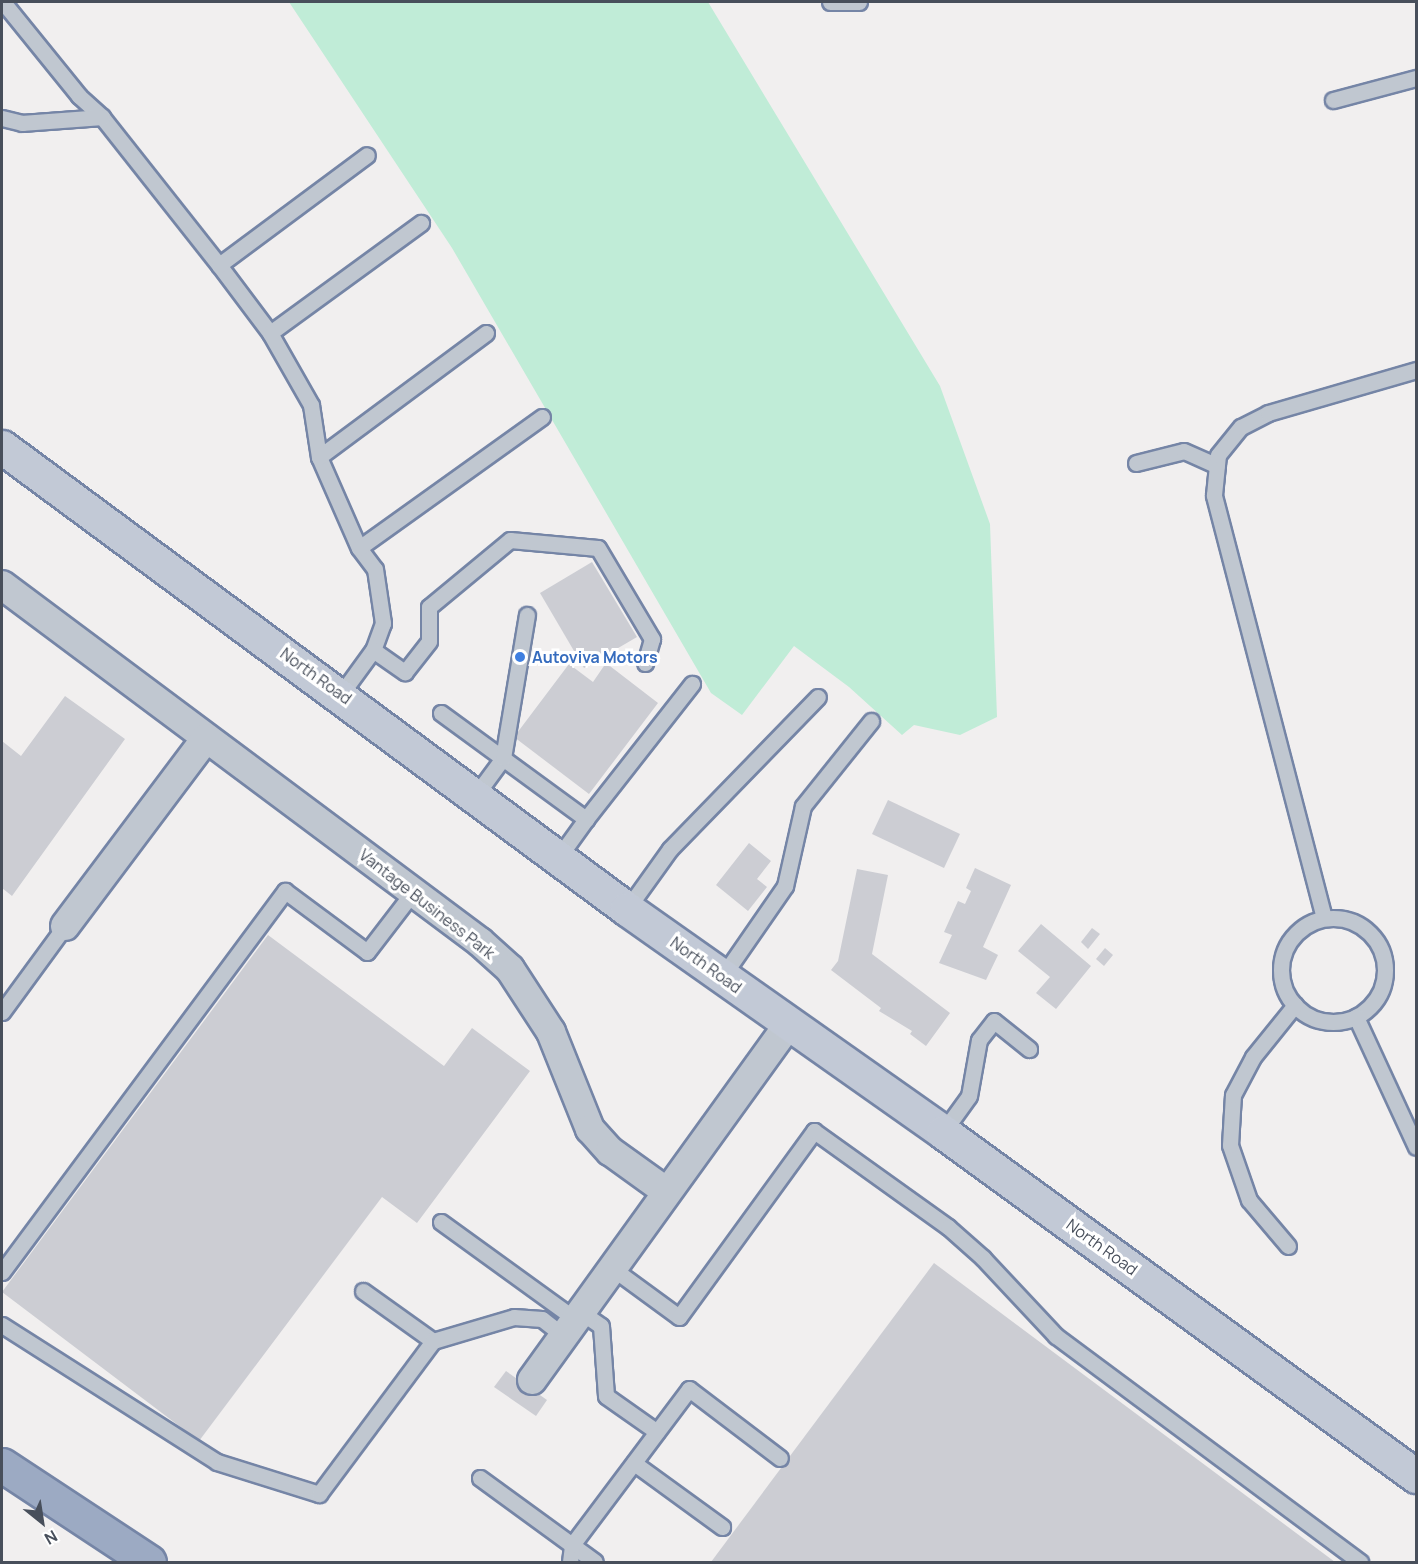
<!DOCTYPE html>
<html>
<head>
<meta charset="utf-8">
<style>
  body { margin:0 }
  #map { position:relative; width:1418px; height:1564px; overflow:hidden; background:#f1efef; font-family:Manrope,sans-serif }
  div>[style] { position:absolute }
  .green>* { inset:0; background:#c0ecd7 }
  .building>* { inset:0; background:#cccdd3 }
  .roads { filter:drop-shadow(2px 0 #7585a6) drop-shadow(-2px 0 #7585a6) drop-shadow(0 2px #7585a6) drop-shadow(0 -2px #7585a6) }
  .service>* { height:15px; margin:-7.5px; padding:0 7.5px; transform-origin:7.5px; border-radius:7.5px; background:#c0c7d0 }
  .service>.ring { margin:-7.5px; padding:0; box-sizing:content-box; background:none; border:15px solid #c0c7d0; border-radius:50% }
  .minor>* { height:28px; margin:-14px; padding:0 14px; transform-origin:14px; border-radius:14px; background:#c0c7d0 }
  .secondary>* { height:33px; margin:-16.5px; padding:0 16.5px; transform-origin:16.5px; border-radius:16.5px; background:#c2c9d6 }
  .trunk>* { height:33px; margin:-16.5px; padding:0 16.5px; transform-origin:16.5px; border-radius:16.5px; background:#9caac3 }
  .dots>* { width:16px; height:16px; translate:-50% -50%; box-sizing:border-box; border:3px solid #fff; border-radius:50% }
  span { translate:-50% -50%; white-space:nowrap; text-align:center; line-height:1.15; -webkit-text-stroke:6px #fff; paint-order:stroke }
  .shop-label { font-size:16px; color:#366cbe; font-weight:700 }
  .left { translate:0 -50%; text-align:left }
  .street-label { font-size:16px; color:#484f5b }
  .frame { position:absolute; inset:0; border:3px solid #484f5b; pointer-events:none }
  .north { position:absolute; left:12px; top:1492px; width:60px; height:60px; -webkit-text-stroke:4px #fff; paint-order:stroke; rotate:150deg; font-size:16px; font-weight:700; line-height:24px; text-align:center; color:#484f5b }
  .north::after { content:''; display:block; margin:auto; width:21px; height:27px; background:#484f5b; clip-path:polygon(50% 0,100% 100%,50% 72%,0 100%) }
</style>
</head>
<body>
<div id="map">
  <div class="green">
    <div style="clip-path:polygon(289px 2px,708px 2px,940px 386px,990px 524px,997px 717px,960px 735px,914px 725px,902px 735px,849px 687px,794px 646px,742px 715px,711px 693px,452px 248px)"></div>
  </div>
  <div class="building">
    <div style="clip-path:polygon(592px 562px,637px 637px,584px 668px,540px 593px)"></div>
    <div style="clip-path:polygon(606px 663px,658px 703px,589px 794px,514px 737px,569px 664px,593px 682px)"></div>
    <div style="clip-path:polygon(65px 696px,125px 739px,12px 896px,2px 888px,2px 741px,21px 756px)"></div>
    <div style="clip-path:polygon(888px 800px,960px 834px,944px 868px,872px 834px)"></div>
    <div style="clip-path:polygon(749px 843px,771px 861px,757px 879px,767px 887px,748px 911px,716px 885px)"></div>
    <div style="clip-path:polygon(975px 868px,1011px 885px,983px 947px,998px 955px,986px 980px,939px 963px,952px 935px,944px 932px,958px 901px,965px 904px,971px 891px,966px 888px)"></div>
    <div style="clip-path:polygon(857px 869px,888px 875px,872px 954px,950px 1013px,926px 1046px,910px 1034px,912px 1031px,879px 1011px,881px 1008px,831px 970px,838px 961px)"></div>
    <div style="clip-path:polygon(1041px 924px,1091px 966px,1056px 1009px,1036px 993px,1050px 977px,1018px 951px)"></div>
    <div style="clip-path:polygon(1092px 928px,1100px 934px,1088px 949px,1081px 942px)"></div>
    <div style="clip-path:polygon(268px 935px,444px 1066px,472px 1028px,530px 1071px,417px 1223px,382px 1197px,199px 1441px,2px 1292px)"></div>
    <div style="clip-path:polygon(1105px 948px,1113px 955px,1104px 966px,1096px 959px)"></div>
    <div style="clip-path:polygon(934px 1263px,1335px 1562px,711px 1562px)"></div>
    <div style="clip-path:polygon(506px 1371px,547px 1400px,536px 1416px,494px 1387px)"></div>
  </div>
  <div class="roads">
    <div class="service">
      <div style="left:3px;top:2px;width:121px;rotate:51deg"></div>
      <div style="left:79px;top:96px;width:31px;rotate:42deg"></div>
      <div style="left:102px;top:117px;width:189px;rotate:51.7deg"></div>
      <div style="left:219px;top:265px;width:85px;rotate:53.1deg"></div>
      <div style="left:270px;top:333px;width:83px;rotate:60.3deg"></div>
      <div style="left:311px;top:405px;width:53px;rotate:81.3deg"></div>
      <div style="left:319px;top:457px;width:99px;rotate:66.3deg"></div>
      <div style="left:359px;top:548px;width:26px;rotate:53deg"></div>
      <div style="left:375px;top:569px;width:55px;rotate:81.6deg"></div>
      <div style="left:383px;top:623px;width:29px;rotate:110deg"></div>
      <div style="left:373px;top:650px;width:54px;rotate:126deg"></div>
      <div style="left:830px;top:2px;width:29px"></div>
      <div style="left:1333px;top:100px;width:86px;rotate:-14.8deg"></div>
      <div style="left:2px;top:118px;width:21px;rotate:14deg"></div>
      <div style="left:22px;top:123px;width:80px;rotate:-4.3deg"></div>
      <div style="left:219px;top:265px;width:184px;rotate:-36.6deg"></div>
      <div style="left:270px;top:333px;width:187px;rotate:-36.1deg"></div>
      <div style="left:319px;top:457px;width:208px;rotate:-36.6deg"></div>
      <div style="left:1136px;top:463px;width:49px;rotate:-14deg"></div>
      <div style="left:1184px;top:451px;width:36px;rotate:24deg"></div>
      <div style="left:359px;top:548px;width:225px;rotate:-35.6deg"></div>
      <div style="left:373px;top:650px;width:39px;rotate:35deg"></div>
      <div style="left:405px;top:672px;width:39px;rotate:-52deg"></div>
      <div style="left:429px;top:641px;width:34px;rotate:-90deg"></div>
      <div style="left:429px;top:607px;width:105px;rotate:-39.6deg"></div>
      <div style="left:510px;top:540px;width:88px;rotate:5.2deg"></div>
      <div style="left:598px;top:548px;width:106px;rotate:59.3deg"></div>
      <div style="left:652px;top:639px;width:25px;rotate:106deg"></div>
      <div style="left:441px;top:713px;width:180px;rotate:36.2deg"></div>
      <div style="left:586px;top:819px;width:172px;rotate:-51.9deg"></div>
      <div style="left:475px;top:796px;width:47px;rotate:-53.6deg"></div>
      <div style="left:503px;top:758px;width:145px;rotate:-80.5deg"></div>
      <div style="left:558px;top:858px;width:48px;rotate:-54.3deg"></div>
      <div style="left:627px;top:909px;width:74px;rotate:-54.4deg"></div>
      <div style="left:670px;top:849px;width:212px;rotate:-45.8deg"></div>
      <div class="ring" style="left:1281px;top:918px;width:89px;height:89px"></div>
      <div style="left:1324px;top:918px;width:437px;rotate:-104.6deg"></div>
      <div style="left:1214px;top:495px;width:40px;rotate:-84.3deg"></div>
      <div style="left:1218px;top:455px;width:36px;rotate:-51deg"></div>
      <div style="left:1241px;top:427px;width:30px;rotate:-27deg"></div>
      <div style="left:1268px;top:413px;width:154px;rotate:-16.2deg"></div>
      <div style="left:722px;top:977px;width:111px;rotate:-55.3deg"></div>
      <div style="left:785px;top:886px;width:82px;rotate:-77.3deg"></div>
      <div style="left:803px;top:806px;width:109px;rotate:-51.3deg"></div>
      <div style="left:2px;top:1012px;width:107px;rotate:-53.8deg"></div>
      <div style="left:1356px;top:1017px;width:143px;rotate:65.2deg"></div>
      <div style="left:943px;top:1132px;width:44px;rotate:-54.2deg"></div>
      <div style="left:969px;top:1096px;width:57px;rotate:-79.9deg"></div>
      <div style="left:979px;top:1040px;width:24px;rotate:-52deg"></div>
      <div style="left:994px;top:1021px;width:45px;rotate:38.7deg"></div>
      <div style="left:441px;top:1222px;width:165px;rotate:35.9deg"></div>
      <div style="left:1288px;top:1246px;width:60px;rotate:-130.3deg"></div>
      <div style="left:1249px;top:1200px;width:58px;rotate:-109.1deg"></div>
      <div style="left:1230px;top:1145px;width:50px;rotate:-86.6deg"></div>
      <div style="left:1233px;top:1095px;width:43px;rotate:-62.2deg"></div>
      <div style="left:1253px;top:1057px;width:67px;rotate:-51.1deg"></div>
      <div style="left:612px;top:1268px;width:83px;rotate:36.2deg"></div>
      <div style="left:679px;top:1317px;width:230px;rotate:-54deg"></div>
      <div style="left:814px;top:1131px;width:165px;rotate:35.6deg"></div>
      <div style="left:948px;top:1227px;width:47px;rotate:41.5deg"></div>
      <div style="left:983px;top:1258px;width:107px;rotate:46.9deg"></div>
      <div style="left:1056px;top:1336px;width:379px;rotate:36.6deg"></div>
      <div style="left:2px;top:1272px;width:475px;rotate:-53.4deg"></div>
      <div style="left:285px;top:891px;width:102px;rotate:36.6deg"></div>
      <div style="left:367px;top:952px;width:76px;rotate:-52.5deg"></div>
      <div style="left:363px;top:1291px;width:86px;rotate:35.5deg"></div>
      <div style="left:581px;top:1312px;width:24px;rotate:35deg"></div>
      <div style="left:601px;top:1326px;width:70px;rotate:85.9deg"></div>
      <div style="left:606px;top:1396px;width:62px;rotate:35.2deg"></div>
      <div style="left:2px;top:1325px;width:255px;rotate:32.5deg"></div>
      <div style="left:217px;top:1462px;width:107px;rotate:17.4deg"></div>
      <div style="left:319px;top:1494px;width:191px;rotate:-53.3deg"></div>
      <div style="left:433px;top:1341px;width:84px;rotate:-16.5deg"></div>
      <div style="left:514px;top:1317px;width:28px;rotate:4deg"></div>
      <div style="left:542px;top:1319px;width:28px;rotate:38deg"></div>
      <div style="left:634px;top:1463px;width:109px;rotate:36deg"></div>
      <div style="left:480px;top:1478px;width:142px;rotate:36.1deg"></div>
      <div style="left:570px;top:1562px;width:17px;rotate:-83deg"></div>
      <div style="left:572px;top:1545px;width:195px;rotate:-53.1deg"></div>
      <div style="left:689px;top:1389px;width:114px;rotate:37.2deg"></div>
    </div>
    <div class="minor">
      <div style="left:2px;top:585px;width:597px;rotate:36.75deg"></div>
      <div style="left:480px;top:942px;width:40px;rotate:42deg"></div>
      <div style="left:510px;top:969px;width:75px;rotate:56.9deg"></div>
      <div style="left:551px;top:1032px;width:105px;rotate:68.1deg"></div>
      <div style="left:590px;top:1129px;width:30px;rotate:48deg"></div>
      <div style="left:610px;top:1151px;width:70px;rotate:35.7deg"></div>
      <div style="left:65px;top:926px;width:235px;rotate:-53.1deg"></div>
      <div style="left:532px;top:1380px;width:439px;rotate:-54.2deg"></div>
    </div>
    <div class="secondary">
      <div style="left:2px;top:447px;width:777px;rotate:36.47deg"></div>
      <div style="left:627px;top:909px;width:387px;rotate:35.2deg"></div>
      <div style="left:943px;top:1132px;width:585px;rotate:36.03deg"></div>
    </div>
    <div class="trunk">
      <div style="left:2px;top:1465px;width:176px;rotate:33.4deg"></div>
    </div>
  </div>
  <div class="dots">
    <div style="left:520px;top:657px;background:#3f7fe0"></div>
  </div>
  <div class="shop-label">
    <span class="left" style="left:532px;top:657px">Autoviva Motors</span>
  </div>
  <div class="street-label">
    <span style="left:316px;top:676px;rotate:36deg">North Road</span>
    <span style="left:427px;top:904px;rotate:38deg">Vantage Business Park</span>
    <span style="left:706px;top:965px;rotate:36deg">North Road</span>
    <span style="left:1102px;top:1247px;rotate:36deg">North Road</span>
  </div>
  <div class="frame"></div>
  <div class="north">N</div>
</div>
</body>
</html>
